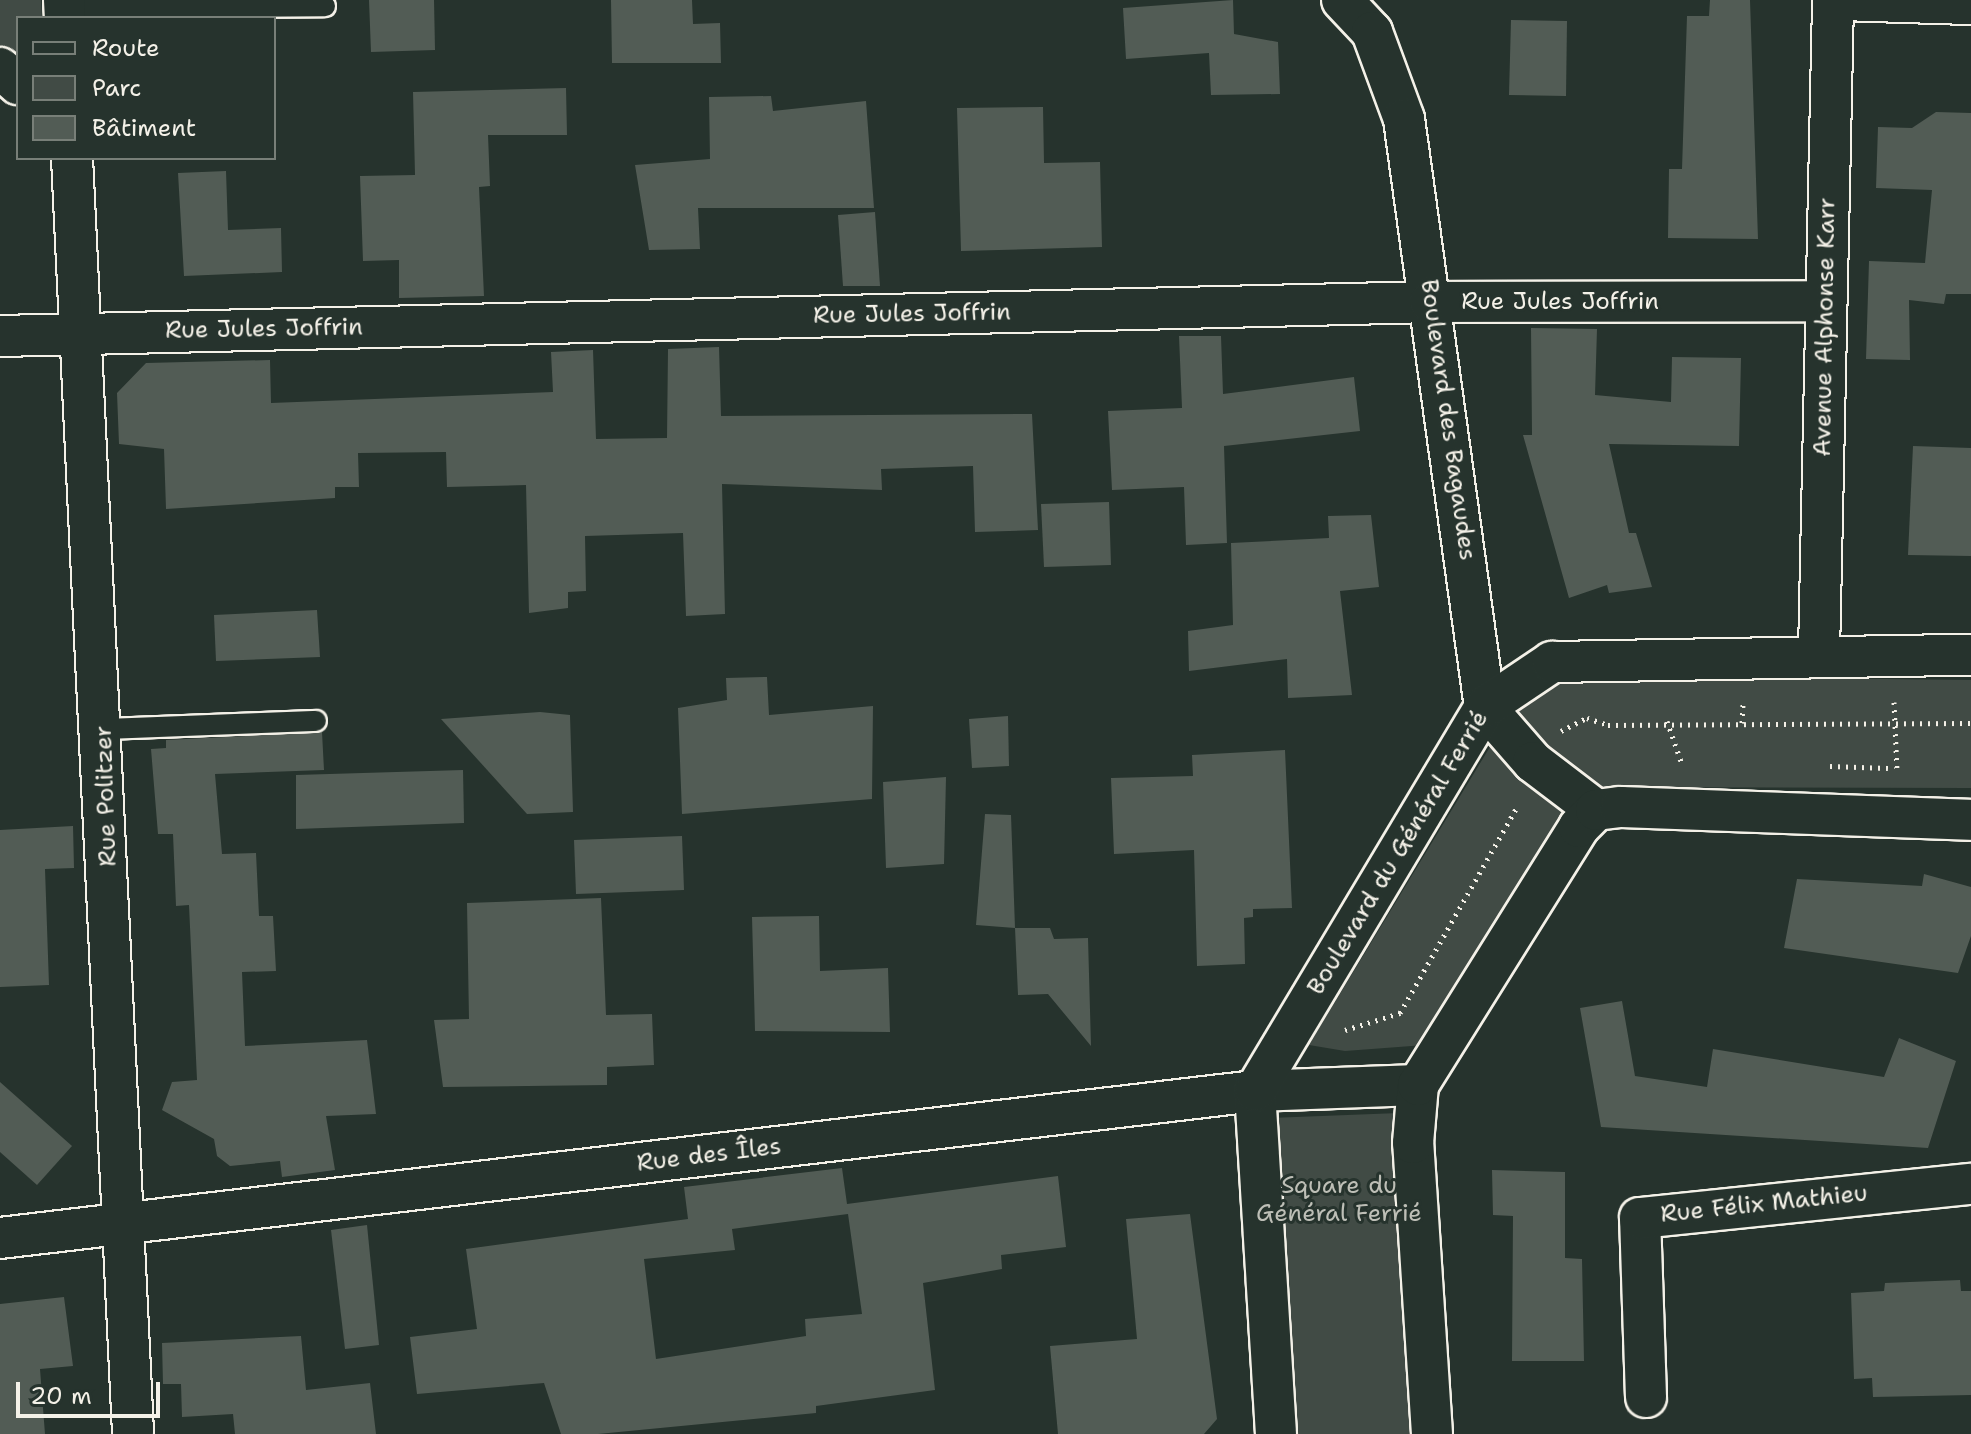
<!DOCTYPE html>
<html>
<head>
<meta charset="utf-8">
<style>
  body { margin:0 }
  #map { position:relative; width:1971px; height:1434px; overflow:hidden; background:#26332d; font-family:"Shantell Sans",sans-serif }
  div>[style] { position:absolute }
  .green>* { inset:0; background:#414b45 }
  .building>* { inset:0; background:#525c55 }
  .path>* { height:5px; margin-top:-2.5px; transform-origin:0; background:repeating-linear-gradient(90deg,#f4f1e8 0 2px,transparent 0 8px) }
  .roads { filter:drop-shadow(2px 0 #f4f1e8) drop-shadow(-2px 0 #f4f1e8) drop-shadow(0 2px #f4f1e8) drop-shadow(0 -2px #f4f1e8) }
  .lane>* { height:20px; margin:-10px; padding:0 10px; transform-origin:10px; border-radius:10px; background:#26332d }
  .street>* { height:40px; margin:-20px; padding:0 20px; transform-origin:20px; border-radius:20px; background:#26332d }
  span { translate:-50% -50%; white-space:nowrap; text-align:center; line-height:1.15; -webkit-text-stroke:6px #26332d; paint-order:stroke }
  .street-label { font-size:24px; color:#f4f1e8 }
  .park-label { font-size:24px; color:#bebfb7 }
  .legend { position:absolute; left:16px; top:16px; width:260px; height:144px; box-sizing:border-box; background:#26332d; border:2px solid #787f78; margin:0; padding:10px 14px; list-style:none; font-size:24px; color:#f4f1e8 }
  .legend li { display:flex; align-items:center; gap:16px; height:40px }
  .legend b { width:40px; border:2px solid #787f78 }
  .scale { position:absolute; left:16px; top:1382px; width:144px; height:36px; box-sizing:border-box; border:4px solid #f4f1e8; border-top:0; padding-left:10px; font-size:24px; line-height:28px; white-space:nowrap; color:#f4f1e8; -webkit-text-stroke:6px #26332d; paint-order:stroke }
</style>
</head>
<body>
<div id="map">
  <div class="green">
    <div style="clip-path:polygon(0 0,41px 0,42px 18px,18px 18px,18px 56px,0 50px)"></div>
    <div style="clip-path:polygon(1627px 676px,1971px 680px,1971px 788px,1602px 787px,1564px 810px,1425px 1045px,1345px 1051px,1309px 1045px,1513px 709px,1553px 682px)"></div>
    <div style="clip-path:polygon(1399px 1113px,1416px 1434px,1290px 1434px,1270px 1118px)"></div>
  </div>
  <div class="building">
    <div style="clip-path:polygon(369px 0,434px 0,435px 50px,371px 52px)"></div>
    <div style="clip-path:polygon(611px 0,692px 0,693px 24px,720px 23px,721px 63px,612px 63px)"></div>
    <div style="clip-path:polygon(1233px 0,1234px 34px,1278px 42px,1280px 94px,1211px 95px,1209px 53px,1126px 59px,1123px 8px)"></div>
    <div style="clip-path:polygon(1710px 0,1750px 0,1758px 239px,1668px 238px,1669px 169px,1682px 169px,1687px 16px,1709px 16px)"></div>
    <div style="clip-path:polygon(1511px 20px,1567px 21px,1566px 96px,1509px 95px)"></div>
    <div style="clip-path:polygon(566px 88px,567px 135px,488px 135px,490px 186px,479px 187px,484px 296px,399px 298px,399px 260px,363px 261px,360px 176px,415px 175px,413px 92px)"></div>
    <div style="clip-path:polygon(771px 96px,773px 111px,866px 101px,874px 208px,698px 208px,700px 249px,649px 250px,635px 165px,710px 159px,709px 97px)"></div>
    <div style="clip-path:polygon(1043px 107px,1044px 163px,1100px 162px,1102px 247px,961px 251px,957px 108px)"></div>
    <div style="clip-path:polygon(1936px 112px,1971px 113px,1971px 294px,1946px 294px,1944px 304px,1909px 300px,1910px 360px,1866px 359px,1869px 261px,1925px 263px,1932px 190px,1876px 188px,1878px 127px,1912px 128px)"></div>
    <div style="clip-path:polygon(226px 171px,228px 230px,281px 228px,282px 272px,184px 276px,178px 173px)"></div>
    <div style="clip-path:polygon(875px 212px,880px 286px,843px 286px,838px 215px)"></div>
    <div style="clip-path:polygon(1531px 328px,1597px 329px,1595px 395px,1671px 402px,1672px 357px,1741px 358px,1739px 446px,1609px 444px,1629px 533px,1636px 533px,1652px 587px,1609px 593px,1607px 585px,1569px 598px,1523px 435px,1532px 435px)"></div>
    <div style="clip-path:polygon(1179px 336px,1221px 336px,1223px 394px,1354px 377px,1360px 431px,1224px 446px,1227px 543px,1186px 545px,1184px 487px,1112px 490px,1108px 411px,1182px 408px)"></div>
    <div style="clip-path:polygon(719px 347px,721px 416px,1032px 414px,1038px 530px,975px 532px,973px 466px,881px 469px,882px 490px,722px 484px,725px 614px,686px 616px,683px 533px,585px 536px,586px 591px,568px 592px,568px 608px,529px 613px,526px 485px,447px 487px,446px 452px,358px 453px,359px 487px,335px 487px,335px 498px,166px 509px,164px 449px,119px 444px,117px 393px,146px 363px,270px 360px,271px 403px,553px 392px,551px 352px,593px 350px,596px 439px,667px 438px,668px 349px)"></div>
    <div style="clip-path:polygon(1913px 446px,1971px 448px,1971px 556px,1908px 555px)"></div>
    <div style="clip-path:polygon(1109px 502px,1111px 565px,1044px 567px,1041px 504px)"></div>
    <div style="clip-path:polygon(1371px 515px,1379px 587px,1340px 591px,1352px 695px,1288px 698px,1287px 659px,1189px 671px,1188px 631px,1233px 625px,1231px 543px,1329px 538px,1328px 516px)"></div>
    <div style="clip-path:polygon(317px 610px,320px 657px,216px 661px,214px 615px)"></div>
    <div style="clip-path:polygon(767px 677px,769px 715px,873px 706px,872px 799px,682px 814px,678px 708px,727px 700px,726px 678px)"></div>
    <div style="clip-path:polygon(540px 712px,570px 715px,573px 812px,527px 814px,441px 719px)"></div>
    <div style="clip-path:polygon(1008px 716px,1009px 766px,972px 768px,969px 719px)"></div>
    <div style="clip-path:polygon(322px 732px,324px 770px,215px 774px,222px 854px,256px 853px,259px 916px,273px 916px,276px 971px,242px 972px,245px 1046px,367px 1040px,376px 1114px,326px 1116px,335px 1170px,282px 1177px,280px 1161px,230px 1166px,217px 1156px,214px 1139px,162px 1110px,172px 1082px,197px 1080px,189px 905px,176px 906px,173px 834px,158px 834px,151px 749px,166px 748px,166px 740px)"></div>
    <div style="clip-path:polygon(1285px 750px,1292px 908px,1253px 909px,1253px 917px,1244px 918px,1245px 964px,1197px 966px,1194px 850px,1114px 854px,1111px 778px,1193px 776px,1192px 755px)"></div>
    <div style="clip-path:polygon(463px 770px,464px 823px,296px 829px,296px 775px)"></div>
    <div style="clip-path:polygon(946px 777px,944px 864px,886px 868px,883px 782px)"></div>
    <div style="clip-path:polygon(985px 814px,1011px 815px,1015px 928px,976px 925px)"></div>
    <div style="clip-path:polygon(73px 826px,74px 868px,45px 869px,49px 985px,0 987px,0 830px)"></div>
    <div style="clip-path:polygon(682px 836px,684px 890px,576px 894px,574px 840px)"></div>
    <div style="clip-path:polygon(1924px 874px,1971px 887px,1971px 936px,1958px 973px,1784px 948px,1797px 879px,1922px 886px)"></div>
    <div style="clip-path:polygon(601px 898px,606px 1015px,652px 1014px,654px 1065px,607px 1067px,607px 1085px,443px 1087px,434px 1020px,469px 1019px,467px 903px)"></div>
    <div style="clip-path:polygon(819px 916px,820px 971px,888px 968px,890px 1032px,755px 1031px,752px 917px)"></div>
    <div style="clip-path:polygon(1015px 928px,1050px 928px,1054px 939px,1088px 938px,1091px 1046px,1048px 994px,1018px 995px)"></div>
    <div style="clip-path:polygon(1622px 1001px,1635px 1076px,1707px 1087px,1713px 1049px,1884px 1077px,1899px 1038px,1956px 1061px,1928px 1148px,1601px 1127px,1580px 1008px)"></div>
    <div style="clip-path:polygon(0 1082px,72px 1146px,37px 1185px,0 1152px)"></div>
    <div style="clip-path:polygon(evenodd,842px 1168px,847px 1204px,1058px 1176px,1066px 1247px,1001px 1255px,1002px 1269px,923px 1283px,935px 1390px,816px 1406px,816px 1413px,598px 1434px,561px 1434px,544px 1383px,417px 1394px,410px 1337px,477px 1329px,466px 1249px,688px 1219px,684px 1187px,842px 1168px,848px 1214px,862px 1314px,805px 1319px,806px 1336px,656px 1359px,644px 1259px,735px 1250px,732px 1229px,848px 1214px)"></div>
    <div style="clip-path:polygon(1492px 1170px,1565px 1172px,1565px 1258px,1582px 1259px,1584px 1361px,1512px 1361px,1513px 1216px,1493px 1215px)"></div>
    <div style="clip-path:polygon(1190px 1214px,1217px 1419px,1204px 1434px,1058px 1434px,1050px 1346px,1137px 1339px,1126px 1219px)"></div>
    <div style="clip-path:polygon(367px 1225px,379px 1345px,345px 1349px,331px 1230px)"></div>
    <div style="clip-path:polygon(1960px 1280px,1961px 1291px,1971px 1291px,1971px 1395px,1873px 1397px,1872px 1378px,1854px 1379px,1851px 1293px,1884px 1291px,1885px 1283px)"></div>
    <div style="clip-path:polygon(64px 1297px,73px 1366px,40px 1369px,45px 1434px,0 1434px,0 1304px)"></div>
    <div style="clip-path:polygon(301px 1336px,306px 1390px,370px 1383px,376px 1434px,235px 1434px,233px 1414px,182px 1417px,181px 1384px,163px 1384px,162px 1343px)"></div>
  </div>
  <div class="path">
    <div style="left:1894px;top:702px;width:70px;rotate:87.5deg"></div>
    <div style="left:1667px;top:721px;width:46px;rotate:70.8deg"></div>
    <div style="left:1742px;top:723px;width:19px;rotate:-87deg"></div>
    <div style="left:1561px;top:731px;width:29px;rotate:-27deg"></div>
    <div style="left:1587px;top:718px;width:22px;rotate:18deg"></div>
    <div style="left:1608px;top:725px;width:363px;rotate:-0.3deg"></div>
    <div style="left:1830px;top:766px;width:58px;rotate:2deg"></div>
    <div style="left:1345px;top:1030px;width:58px;rotate:-17.2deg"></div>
    <div style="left:1400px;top:1013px;width:239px;rotate:-60.4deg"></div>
  </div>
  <div class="roads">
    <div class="lane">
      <div style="left:64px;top:8px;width:261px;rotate:-0.4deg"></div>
      <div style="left:103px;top:729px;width:213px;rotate:-2.2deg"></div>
    </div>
    <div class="street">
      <div style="left:64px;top:0;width:18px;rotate:87deg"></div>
      <div style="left:1342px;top:0;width:44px;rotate:46.8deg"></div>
      <div style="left:1372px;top:32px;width:93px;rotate:69.8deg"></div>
      <div style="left:1404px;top:119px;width:594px;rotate:82.16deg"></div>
      <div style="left:1485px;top:707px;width:73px;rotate:48.9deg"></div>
      <div style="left:1533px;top:762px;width:79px;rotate:37.3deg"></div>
      <div style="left:1841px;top:0;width:130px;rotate:1.8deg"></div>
      <div style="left:0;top:68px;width:24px;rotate:42deg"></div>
      <div style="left:72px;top:158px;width:1277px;rotate:87.26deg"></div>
      <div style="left:0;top:336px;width:1430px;rotate:-1.36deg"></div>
      <div style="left:1430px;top:302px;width:395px;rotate:-0.1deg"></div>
      <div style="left:1819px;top:654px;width:654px;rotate:-88.77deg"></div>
      <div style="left:0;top:1238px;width:1264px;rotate:-6.68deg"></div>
      <div style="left:1255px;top:1091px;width:163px;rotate:-2.1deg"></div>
      <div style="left:1646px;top:1397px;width:179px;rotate:-91.9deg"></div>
      <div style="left:1640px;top:1218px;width:333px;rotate:-5.9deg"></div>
      <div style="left:1276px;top:1434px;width:344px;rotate:-93.5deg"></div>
      <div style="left:1255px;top:1091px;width:448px;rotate:-59.1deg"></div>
      <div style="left:1485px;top:707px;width:81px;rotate:-33.9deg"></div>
      <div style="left:1552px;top:662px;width:419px;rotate:-1deg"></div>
      <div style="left:1432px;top:1434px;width:292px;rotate:-93.7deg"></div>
      <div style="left:1413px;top:1143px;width:58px;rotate:-85.1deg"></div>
      <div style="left:1418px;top:1085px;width:304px;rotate:-58deg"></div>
      <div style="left:1579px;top:827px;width:24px;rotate:-45deg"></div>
      <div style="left:1596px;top:810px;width:25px;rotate:-7deg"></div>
      <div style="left:1621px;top:807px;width:350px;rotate:2.1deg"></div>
    </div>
  </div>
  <div class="street-label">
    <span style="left:1560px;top:302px">Rue Jules Joffrin</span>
    <span style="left:912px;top:314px;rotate:-1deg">Rue Jules Joffrin</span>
    <span style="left:1825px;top:327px;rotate:-89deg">Avenue Alphonse Karr</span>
    <span style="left:264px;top:329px;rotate:-1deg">Rue Jules Joffrin</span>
    <span style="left:1448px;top:420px;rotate:82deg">Boulevard des Bagaudes</span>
    <span style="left:106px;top:796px;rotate:-92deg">Rue Politzer</span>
    <span style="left:1398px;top:853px;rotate:-59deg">Boulevard du Général Ferrié</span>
    <span style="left:709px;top:1155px;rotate:-7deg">Rue des Îles</span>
    <span style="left:1764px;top:1204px;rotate:-6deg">Rue Félix Mathieu</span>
  </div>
  <div class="park-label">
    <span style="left:1339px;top:1200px">Square du<br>Général Ferrié</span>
  </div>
  <ul class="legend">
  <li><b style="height:10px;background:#26332d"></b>Route</li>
  <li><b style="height:22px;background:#414b45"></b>Parc</li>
  <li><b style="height:22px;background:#525c55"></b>Bâtiment</li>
  </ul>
  <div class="scale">20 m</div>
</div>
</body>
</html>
